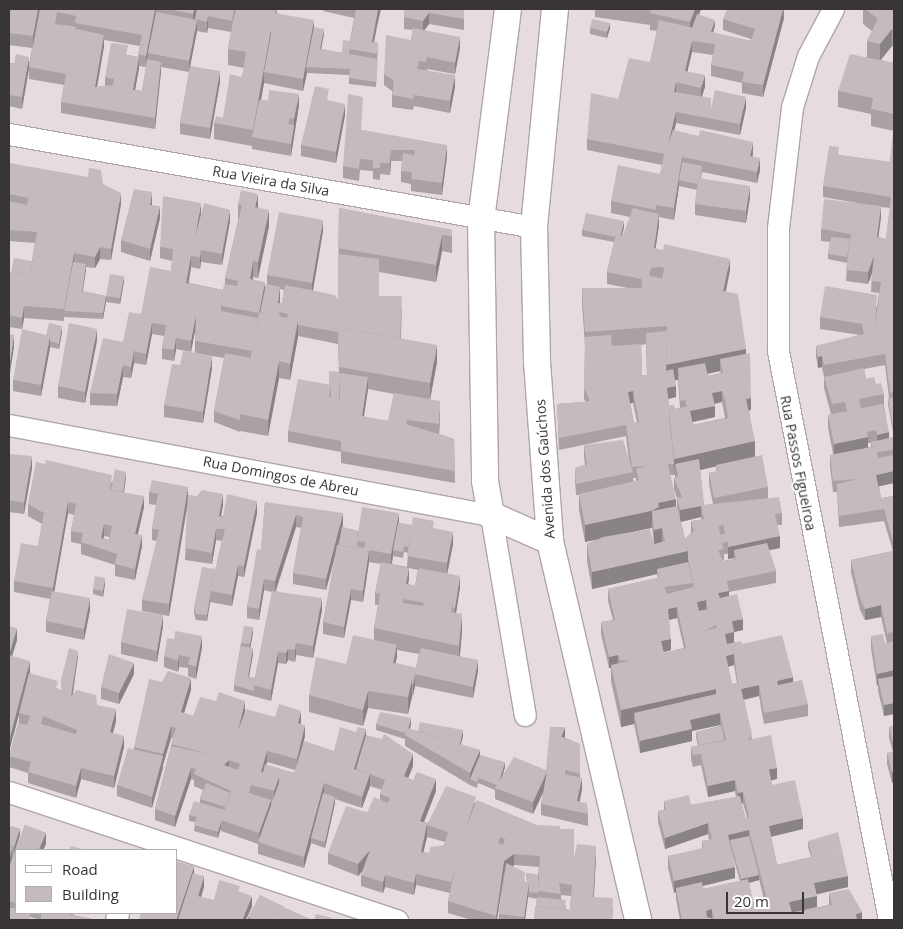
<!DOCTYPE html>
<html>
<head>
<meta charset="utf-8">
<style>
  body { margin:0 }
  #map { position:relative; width:903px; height:929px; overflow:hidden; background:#e6dce0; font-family:"Open Sans",sans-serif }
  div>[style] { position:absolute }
  .roads { filter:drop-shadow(1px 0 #afa5a9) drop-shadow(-1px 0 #afa5a9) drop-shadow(0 1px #afa5a9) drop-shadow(0 -1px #afa5a9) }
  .minor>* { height:21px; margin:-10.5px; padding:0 10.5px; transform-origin:10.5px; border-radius:10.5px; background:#fff }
  .tertiary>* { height:26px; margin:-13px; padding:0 13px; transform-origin:13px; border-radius:13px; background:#fff }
  .wall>* { inset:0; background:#a9a1a4 }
  .shaded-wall>* { inset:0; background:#8a8386 }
  .building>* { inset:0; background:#c5bbbf }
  span { translate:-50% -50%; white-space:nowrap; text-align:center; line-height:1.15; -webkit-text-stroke:4px #fff; paint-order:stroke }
  .street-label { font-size:14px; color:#393537 }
  .frame { position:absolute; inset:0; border:10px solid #393537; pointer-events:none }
  .legend { position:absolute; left:15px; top:849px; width:162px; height:65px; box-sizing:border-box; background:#fff; border:1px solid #b0aeaf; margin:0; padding:6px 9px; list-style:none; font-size:15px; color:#393537 }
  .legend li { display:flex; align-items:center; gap:10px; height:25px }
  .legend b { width:25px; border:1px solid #b0aeaf }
  .scale { position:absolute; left:726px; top:892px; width:78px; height:22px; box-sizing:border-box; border:2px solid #393537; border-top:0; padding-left:6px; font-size:15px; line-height:18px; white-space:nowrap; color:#393537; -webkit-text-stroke:4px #fff; paint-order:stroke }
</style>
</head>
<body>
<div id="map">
  <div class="roads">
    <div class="minor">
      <div style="left:833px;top:9px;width:53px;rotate:118deg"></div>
      <div style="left:808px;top:56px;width:53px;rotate:107.4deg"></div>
      <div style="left:792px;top:107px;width:122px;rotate:96.6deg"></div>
      <div style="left:778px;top:228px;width:123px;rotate:90deg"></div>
      <div style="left:778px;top:351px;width:580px;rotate:78.96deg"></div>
      <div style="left:9px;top:134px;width:533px;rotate:10.05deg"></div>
      <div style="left:9px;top:425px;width:490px;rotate:10.6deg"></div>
      <div style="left:491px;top:515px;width:203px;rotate:80.4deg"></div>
      <div style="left:9px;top:792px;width:409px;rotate:18.3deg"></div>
      <div style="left:116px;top:920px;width:7px;rotate:-74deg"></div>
    </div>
    <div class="tertiary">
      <div style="left:508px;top:9px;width:212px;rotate:97.3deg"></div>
      <div style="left:481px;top:219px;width:262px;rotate:89.1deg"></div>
      <div style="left:485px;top:481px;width:35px;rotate:80deg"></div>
      <div style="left:491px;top:515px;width:64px;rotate:23.8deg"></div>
      <div style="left:555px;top:9px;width:219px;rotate:95.5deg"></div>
      <div style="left:534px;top:227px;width:135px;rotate:88.7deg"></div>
      <div style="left:537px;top:362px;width:179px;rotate:85.8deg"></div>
      <div style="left:550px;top:541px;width:389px;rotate:76.9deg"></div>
    </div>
  </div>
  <div class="wall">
    <div style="clip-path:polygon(evenodd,9px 9px,277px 9px,277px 13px,314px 27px,324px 34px,321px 49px,342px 53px,350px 41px,354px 18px,323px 11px,323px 9px,381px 9px,374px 42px,378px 43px,376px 87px,349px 84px,349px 75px,307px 73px,303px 91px,264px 83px,261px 100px,299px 105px,291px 156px,252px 149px,252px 146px,214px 139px,214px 123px,223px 118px,242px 77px,244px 68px,228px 65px,228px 49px,231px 32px,208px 28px,207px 33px,197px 31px,190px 66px,220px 82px,210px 139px,180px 134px,180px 123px,189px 72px,161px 67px,155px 129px,61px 113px,61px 102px,64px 85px,29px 79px,29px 70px,22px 109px,9px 106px,9px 63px,29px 65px,32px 48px,9px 45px,9px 9px,57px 24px,75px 27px,75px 28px,57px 24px,9px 9px,104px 40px,140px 46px,138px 57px,128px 55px,105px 77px,105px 86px,97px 87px,104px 46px,104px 40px,9px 9px,139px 66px,146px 67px,142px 91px,135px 90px,139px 66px)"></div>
    <div style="clip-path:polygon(405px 9px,464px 9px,464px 30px,429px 24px,424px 30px,460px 48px,455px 74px,427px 69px,427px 70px,455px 87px,450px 113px,414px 106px,413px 110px,392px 107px,392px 91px,384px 85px,384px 74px,411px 40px,413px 30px,404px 29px,404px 17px)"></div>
    <div style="clip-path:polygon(evenodd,595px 9px,701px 9px,699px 15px,715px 26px,713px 33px,751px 41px,751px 39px,723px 30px,723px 19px,784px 9px,784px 18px,763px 97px,742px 93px,742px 83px,711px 76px,711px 65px,713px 55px,692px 52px,687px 71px,705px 87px,702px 96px,711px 109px,746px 108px,740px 135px,676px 123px,674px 131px,753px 153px,753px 157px,760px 170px,757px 183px,702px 172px,701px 178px,750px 197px,746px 223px,695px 215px,695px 204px,697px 190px,679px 186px,674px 220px,659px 217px,659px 225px,655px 249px,730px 270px,726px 292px,746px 354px,751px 410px,749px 410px,755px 457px,768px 487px,768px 498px,782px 513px,782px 525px,777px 525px,780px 548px,769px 550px,776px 571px,776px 583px,729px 592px,729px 596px,743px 630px,734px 632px,734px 642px,742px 644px,793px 682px,808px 704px,808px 716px,764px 724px,759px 696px,744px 700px,752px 739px,777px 779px,771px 780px,772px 785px,803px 829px,771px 837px,777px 865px,811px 857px,808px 847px,808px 841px,848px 887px,816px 894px,817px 907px,792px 913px,829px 905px,829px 893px,862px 920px,680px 920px,676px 899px,676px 892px,674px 893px,668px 868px,668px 856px,702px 849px,702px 841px,709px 840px,708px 834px,665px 849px,658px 822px,658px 811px,664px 810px,664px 801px,691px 805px,736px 797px,735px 791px,708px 797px,701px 765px,693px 767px,691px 759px,691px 747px,698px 746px,696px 737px,696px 732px,720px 726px,720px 725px,692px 731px,692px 741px,640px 753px,634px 724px,621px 727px,611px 681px,611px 668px,609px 668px,601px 634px,601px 622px,613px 620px,608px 601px,608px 589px,658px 578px,657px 574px,592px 589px,587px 561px,587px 544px,598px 539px,585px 542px,579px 510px,579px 495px,576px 495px,575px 479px,575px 468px,585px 465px,584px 456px,584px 445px,629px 460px,626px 436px,559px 450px,557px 404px,586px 402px,584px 399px,585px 346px,582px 304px,582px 288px,628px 288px,607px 284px,607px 272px,614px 242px,582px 236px,582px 230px,624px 227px,622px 235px,623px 236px,630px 217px,611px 213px,611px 201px,660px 174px,662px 165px,587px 150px,587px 139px,618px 99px,650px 62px,657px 31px,650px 30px,650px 25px,595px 17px,595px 9px,646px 344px,647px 375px,642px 375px,641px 345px,646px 344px,595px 9px,720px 371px,721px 373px,708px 376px,708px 374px,720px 371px,595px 9px,675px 380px,678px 380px,680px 408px,675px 409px,669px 405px,668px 399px,676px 397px,675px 380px,595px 9px,722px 402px,725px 418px,693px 425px,693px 422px,715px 417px,715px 404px,722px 402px,595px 9px,630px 403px,633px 403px,637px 422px,634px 423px,630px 403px,595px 9px,716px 466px,716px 472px,709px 473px,709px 484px,713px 504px,704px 505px,700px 470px,716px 466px,595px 9px,670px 475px,675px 475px,675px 478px,674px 478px,674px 489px,677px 498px,677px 506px,676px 506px,670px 475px,595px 9px,633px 478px,636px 478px,636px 481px,633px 481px,633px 478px,595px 9px,701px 517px,701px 520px,691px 521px,691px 533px,685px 539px,681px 522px,701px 517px,595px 9px,652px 527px,654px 544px,626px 533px,651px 528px,652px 527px,595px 9px,724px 554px,728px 554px,728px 559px,734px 558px,734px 559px,723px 561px,722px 560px,724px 560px,724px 554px,595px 9px,677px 618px,684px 648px,664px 653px,663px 652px,671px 650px,669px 620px,677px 618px,595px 9px,734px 665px,737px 683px,732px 684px,728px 667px,734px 665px,595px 9px,743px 803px,747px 817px,745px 817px,742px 804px,743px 803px,595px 9px,730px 846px,740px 881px,703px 889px,703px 886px,735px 878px,730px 846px,595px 9px,759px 879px,764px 900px,753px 902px,749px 883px,759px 880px,759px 879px)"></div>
    <div style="clip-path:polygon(863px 9px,894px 9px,894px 48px,892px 46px,880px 60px,894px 63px,894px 131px,871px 126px,871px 114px,838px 107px,838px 91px,867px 57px,867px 41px,872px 31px,863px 24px)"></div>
    <div style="clip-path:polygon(590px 28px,610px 28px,607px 38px,590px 34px)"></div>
    <div style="clip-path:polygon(328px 101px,345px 115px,336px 163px,301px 156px,301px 145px)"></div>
    <div style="clip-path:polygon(362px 130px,447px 156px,442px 195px,411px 191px,411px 184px,401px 182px,401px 171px,402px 161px,391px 161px,390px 175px,380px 174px,380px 180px,373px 179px,373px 171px,360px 170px,359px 181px,343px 178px,343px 166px)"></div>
    <div style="clip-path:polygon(evenodd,894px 131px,894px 483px,879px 486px,881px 498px,894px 496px,894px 714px,884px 716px,878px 691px,878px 685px,877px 686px,871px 648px,871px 636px,885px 644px,887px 643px,881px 617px,865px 620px,860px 610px,851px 572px,851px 560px,893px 551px,884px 521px,839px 527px,837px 492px,833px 492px,830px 466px,830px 455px,833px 454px,828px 427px,828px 415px,831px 414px,824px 388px,824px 377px,822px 367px,818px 368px,816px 357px,816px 346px,860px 335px,820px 329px,820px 317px,877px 307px,879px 293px,871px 292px,872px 273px,868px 284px,846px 281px,847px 263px,828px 259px,828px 254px,830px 242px,821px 241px,821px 229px,857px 203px,823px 197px,823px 186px,839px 155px,890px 162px,894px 131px,881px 207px,890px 208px,886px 239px,878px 237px,881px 217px,881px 207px,894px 131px,885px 365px,889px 398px,888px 399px,888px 404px,894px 437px,889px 438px,884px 405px,884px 394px,876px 384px,866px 379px,864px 369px,885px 365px,894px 131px,868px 443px,871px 443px,871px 447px,868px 447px,868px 443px)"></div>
    <div style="clip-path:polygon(9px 163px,103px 184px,121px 204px,111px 260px,100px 259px,95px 268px,86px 267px,82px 291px,106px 296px,124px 281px,120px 304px,106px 302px,103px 319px,64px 317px,64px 316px,64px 321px,24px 318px,22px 329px,9px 327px,9px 279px,11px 272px,32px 261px,35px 243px,9px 241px)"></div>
    <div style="clip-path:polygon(152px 204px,152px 205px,160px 218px,150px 261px,121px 252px,121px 240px)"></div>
    <div style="clip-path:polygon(evenodd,238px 204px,258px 207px,269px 226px,258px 278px,253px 277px,253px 279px,265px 288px,267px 285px,267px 275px,323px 231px,313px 291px,338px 300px,339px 208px,452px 230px,452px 253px,442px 251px,436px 282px,379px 272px,379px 296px,402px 308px,401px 338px,437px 362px,430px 399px,440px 412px,439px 434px,454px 439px,455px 483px,341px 463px,341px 452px,288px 442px,288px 431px,329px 385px,339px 372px,338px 344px,298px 336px,290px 380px,279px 378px,268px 436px,240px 431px,240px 432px,214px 422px,214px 411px,224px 358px,195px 353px,195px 330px,191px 352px,176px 349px,174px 361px,162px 359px,162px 348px,164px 336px,152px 334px,146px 365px,134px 363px,131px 378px,123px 377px,117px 406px,90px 405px,90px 393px,141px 314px,171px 271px,172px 261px,160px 258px,160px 247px,201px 214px,230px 221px,222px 265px,201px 262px,200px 269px,191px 267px,189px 283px,223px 290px,225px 284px,225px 278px,238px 221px,238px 204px,280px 289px,284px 290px,282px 304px,280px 303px,280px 289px,238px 204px,368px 389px,394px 394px,388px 421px,364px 417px,368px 389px)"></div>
    <div style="clip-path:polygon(62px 332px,59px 349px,50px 347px,41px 396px,13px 391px,13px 380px,46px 335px)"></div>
    <div style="clip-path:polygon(97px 340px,85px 403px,58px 398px,58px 386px)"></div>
    <div style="clip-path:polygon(180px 365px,212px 368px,203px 423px,164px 417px,164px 405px)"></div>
    <div style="clip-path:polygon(9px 454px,32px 468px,24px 514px,9px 512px)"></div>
    <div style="clip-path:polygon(evenodd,126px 477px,124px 492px,144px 507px,138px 534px,142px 546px,135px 580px,115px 576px,115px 565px,81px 554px,81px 544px,71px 542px,71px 531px,74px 515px,68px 513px,54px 592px,90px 610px,84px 640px,46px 632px,46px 621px,50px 599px,14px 592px,14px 581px,38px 546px,42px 524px,28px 516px,28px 504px,112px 482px,126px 477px,104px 536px,109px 537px,109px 540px,103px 538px,104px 536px)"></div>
    <div style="clip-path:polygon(149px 492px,188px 495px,223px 505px,221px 516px,257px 513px,244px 577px,238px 576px,232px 606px,210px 602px,207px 621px,196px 620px,194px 613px,194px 607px,215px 571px,222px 541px,216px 540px,212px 564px,185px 560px,188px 503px,169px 616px,142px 611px,142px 600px,157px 541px,152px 540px,152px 529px,156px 505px,149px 504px)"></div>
    <div style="clip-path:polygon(evenodd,265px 502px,343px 525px,342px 527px,358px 531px,399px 523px,434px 529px,453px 544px,447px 573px,460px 587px,456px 613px,462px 631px,460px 656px,478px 671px,473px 698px,415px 686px,408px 714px,368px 708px,363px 726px,309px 712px,309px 695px,374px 640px,374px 628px,378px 605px,375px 605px,375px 593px,381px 564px,369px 562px,363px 602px,351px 600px,344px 638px,323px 634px,323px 622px,337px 550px,326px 590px,293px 584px,293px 573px,301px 528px,296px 527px,276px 591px,322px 610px,313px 658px,296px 655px,295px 662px,288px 660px,286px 664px,278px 663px,271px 701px,234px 691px,234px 685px,241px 643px,253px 633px,250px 648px,253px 654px,249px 677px,255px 678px,272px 592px,264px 590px,259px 620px,247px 618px,247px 607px,261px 550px,265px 502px,404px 552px,408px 553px,407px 567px,392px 564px,393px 556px,403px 558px,404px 552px,265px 502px,409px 568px,418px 570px,415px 586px,408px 584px,409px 579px,409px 568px,265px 502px,397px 650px,419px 654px,416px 668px,395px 663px,397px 657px,397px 650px)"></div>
    <div style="clip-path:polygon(105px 584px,103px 597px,93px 594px,93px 589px)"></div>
    <div style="clip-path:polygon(9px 626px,17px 640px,12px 656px,30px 673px,62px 691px,61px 680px,78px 656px,73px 694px,97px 705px,116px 721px,113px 733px,124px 747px,114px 788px,81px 779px,76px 798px,28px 783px,28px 773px,9px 767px,9px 756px,19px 723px,19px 713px,9px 752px)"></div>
    <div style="clip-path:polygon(163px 626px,157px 662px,121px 654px,121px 642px)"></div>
    <div style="clip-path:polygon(202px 647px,196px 679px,188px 676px,188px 668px,179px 667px,178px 672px,164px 667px,164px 656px)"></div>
    <div style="clip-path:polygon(134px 674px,119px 704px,101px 699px,101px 687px)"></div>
    <div style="clip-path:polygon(evenodd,191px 690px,184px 713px,193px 716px,245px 712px,301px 722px,301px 724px,305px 736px,301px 750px,334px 751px,366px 735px,413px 766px,408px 778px,436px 791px,424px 822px,427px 823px,476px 802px,560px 857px,574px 858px,596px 857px,594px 897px,613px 909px,612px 920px,534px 920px,537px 899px,528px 897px,525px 920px,499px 920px,499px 914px,504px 873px,497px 920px,472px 920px,448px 913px,448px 901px,450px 893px,416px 885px,414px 895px,385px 887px,383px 893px,361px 886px,361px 875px,362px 871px,358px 876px,328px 864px,328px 853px,380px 800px,380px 794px,382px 790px,370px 786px,362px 808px,335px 799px,335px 803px,325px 848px,311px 843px,304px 868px,258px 854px,258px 844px,221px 831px,221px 827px,218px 838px,194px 831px,195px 822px,189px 821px,189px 815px,200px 802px,200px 799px,203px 790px,194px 786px,194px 780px,191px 779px,175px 827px,155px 820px,155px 809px,173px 738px,171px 738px,163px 765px,152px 808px,117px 796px,117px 785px,134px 749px,134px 747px,191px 690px,267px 762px,295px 770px,294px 773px,266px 765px,267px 762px,191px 690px,427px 837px,445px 842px,444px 845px,429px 853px,423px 852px,427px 837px,191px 690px,514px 865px,539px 867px,538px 875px,526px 873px,527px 882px,525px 882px,513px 866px,514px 865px,191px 690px,561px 895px,571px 896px,570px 910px,565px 909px,566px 906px,561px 900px,561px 895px)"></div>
    <div style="clip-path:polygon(376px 724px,411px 724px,410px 729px,418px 731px,463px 736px,461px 744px,480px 755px,505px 767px,502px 777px,546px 770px,565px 738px,580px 744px,580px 778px,582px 789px,580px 801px,588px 814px,588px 826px,541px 815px,541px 804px,543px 792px,533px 814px,495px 799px,495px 790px,478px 783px,477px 788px,470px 785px,405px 746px,405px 739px,376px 730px)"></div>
    <div style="clip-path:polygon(894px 726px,894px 782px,892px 783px,887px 764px,887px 753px,893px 752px,889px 738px,889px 727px)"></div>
    <div style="clip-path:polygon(25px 825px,46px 833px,46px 844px,43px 850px,16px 850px,16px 913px,74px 913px,73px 915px,97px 920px,41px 920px,30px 917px,30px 920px,9px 920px,9px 833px,11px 826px,20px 829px,20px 835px,15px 852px)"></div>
    <div style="clip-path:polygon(285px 908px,312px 920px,248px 920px,248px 917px)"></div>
  </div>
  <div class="shaded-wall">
    <div style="clip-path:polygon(38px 9px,40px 9px,33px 48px,33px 36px)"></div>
    <div style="clip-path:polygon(155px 9px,156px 9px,156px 16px,148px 53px,146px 67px,146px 56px)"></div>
    <div style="clip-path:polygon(194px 9px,197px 9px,193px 30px,193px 14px)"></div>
    <div style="clip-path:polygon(378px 9px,381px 9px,377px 24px,372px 53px,372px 42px)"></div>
    <div style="clip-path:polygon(695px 9px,701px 9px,692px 33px,690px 33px,690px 22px)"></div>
    <div style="clip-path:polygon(783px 9px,784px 18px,763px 97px,763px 85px)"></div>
    <div style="clip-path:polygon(429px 13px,429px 24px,423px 32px,423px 21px)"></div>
    <div style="clip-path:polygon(208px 16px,208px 28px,207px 33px,207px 22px)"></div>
    <div style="clip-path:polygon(197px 20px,197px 31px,189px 72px,189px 61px)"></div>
    <div style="clip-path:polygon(314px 20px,314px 32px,306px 67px,307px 73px,303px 91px,303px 79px)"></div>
    <div style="clip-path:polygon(715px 20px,715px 26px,709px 43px,709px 37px)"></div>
    <div style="clip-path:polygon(610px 23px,610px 28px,607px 38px,607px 32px)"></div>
    <div style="clip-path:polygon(271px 29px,271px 45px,264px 72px,264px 83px,254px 138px,253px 137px,253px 130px)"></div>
    <div style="clip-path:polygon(324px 29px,324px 34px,320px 54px,320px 49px)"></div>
    <div style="clip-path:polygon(892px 29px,892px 46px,880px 61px,880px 44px)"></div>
    <div style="clip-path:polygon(104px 35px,104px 46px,95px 99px,95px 87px)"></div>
    <div style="clip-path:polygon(460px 37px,460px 48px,455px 74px,455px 63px)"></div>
    <div style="clip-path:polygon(692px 41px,692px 52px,685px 82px,685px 71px)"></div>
    <div style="clip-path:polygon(29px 57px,29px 67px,22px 109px,22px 97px)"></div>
    <div style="clip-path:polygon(139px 57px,139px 69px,133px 101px,133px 90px)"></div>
    <div style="clip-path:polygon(161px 62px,161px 73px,155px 129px,155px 118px)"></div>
    <div style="clip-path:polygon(220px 71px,220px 82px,210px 139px,210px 128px)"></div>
    <div style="clip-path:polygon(455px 75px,455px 87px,450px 113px,450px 101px)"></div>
    <div style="clip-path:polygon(705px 75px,705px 87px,701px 99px,701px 88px)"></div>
    <div style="clip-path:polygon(676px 82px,676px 93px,674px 92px)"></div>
    <div style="clip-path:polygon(299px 94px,299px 105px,291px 156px,291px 144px,294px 127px,294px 119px)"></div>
    <div style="clip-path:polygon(746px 97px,746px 108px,740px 135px,740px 124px)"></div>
    <div style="clip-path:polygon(345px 104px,345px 115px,336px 163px,336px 152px)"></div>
    <div style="clip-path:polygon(676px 112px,676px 123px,668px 155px,668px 144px)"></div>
    <div style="clip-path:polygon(753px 142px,753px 153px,750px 167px,750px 156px)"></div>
    <div style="clip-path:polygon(447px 145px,447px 156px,442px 195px,442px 183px)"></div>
    <div style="clip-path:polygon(391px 150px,391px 161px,390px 175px,390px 163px)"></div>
    <div style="clip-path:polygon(682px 157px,682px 168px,679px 180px,679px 186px,674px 220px,674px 208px)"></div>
    <div style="clip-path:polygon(760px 158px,760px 170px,757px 183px,757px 172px)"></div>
    <div style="clip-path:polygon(750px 186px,750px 197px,746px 223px,746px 211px)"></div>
    <div style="clip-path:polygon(152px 192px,152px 204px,150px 216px,150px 205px)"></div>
    <div style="clip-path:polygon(121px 193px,121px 204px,111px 260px,111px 249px)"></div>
    <div style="clip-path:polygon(258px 194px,258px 210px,255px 207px)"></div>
    <div style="clip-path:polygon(201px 203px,201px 214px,195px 238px)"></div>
    <div style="clip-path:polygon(160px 206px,160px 218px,150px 261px,150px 249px)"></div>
    <div style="clip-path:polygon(881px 206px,881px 217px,877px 249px,877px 237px)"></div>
    <div style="clip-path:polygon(230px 210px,230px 221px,222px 265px,222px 254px)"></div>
    <div style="clip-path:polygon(269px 210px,269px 226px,258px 278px,258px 262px)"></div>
    <div style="clip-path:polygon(659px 214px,659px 225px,654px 260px,654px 248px)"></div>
    <div style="clip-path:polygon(323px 220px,323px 231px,312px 295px,312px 283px)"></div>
    <div style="clip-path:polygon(624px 221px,624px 227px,620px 244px,620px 238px)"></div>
    <div style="clip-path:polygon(442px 235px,442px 251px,436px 282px,436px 265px)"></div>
    <div style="clip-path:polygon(100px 247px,100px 259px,95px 268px,95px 257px)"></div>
    <div style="clip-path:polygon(201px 250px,201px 262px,200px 269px,200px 257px)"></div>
    <div style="clip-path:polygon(74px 253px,74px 264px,64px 311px,64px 321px,64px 309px)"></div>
    <div style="clip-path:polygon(191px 256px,191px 267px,186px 294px,186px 283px)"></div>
    <div style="clip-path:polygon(874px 256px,874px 268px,868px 284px,868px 272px)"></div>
    <div style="clip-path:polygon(730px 259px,730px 270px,722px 308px,722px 297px)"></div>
    <div style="clip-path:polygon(253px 261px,253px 277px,250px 295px,250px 279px)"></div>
    <div style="clip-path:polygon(86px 264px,86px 270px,82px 297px,82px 291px)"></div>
    <div style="clip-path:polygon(124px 276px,124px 281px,120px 304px,120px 298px)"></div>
    <div style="clip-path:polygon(265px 282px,265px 298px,259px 318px,259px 313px)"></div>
    <div style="clip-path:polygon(280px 287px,280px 299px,278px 314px,278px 303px)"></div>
    <div style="clip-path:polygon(106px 296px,106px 302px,103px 319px,103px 313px)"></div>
    <div style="clip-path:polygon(24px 306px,24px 318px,22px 329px,22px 318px)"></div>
    <div style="clip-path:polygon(196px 315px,196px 326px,191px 352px,191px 341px)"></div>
    <div style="clip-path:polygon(298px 320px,298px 337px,290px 380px,290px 364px)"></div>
    <div style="clip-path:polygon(152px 323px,152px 334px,146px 365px,146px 354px)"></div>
    <div style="clip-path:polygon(62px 326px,62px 332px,59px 349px,59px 344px)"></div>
    <div style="clip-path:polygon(97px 329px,97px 340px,85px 403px,85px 392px)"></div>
    <div style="clip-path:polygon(667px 331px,746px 349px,746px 366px,720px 359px,720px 371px,679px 379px,678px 368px,678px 380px,666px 382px)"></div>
    <div style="clip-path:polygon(14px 335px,14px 347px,9px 379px,9px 367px)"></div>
    <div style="clip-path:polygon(50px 336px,50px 348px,41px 396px,41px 385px)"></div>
    <div style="clip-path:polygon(176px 338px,176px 349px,174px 361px,174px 350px)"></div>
    <div style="clip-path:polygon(437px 345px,437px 362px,430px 400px,430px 383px)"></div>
    <div style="clip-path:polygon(134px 351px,134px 363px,131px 378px,131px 367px)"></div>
    <div style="clip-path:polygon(212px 356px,212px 368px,203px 423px,203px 412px)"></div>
    <div style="clip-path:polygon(822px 356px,822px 367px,818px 368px,818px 357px)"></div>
    <div style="clip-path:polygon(279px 361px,279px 378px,268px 436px,268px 420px)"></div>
    <div style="clip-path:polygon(123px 365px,123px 377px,117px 406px,117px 394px)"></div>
    <div style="clip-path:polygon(368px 377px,368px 389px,362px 428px,362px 416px)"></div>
    <div style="clip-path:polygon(676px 386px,676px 397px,667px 399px,667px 388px)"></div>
    <div style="clip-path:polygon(633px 391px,633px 403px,628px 404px,628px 392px)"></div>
    <div style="clip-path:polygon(722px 391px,722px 402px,712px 404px,712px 393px)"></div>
    <div style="clip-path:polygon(751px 398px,751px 410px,728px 415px,726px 404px)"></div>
    <div style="clip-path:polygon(440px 401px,440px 412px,439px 436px,439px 424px)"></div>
    <div style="clip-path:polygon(715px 406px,715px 417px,688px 423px,688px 411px)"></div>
    <div style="clip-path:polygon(889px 432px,889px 444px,877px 447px,877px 435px)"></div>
    <div style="clip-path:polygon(868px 437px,868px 448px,834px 456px,834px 444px)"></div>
    <div style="clip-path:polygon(755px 441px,755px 458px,677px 475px,675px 464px,674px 475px,674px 459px)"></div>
    <div style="clip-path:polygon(32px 456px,32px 468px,24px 514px,24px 503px)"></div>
    <div style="clip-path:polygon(894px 471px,894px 483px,876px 487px,876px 475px)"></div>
    <div style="clip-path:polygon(126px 472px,126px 477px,123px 498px,123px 492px)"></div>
    <div style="clip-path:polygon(188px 487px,188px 499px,169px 616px,169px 604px)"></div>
    <div style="clip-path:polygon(223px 494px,223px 505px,219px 527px,219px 516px)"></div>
    <div style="clip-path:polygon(144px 496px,144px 507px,135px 545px,135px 534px)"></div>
    <div style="clip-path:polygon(676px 499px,676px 515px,652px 511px,652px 527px,651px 528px,585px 542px,585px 525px,658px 503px)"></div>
    <div style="clip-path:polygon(257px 501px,257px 513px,244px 577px,244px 566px)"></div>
    <div style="clip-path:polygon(68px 502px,68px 513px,53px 599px,53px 588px)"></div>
    <div style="clip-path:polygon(701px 506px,701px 517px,680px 522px,680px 510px)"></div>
    <div style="clip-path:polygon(343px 513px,343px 525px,326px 590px,326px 579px)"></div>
    <div style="clip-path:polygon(399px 513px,399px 525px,393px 550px,393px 556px,391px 566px,391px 554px)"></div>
    <div style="clip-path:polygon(296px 515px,296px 527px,275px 592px,275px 581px)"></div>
    <div style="clip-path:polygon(104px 524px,104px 536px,101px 549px,101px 538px)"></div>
    <div style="clip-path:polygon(662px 528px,662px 545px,654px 547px,654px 530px)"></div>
    <div style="clip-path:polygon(216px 529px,216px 540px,212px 564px,212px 553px)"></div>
    <div style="clip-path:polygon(453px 532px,453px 544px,447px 575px,447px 563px)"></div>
    <div style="clip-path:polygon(142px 535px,142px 546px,135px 580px,135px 569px)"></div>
    <div style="clip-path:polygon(780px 536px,780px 548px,736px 557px,734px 550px,734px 558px,728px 559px,728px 547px)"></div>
    <div style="clip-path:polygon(369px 550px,369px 562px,363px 602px,363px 591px)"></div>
    <div style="clip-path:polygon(688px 551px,688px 568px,657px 569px,657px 574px,592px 589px,592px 572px)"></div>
    <div style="clip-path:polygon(238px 565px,238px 576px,232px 606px,232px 595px)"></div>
    <div style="clip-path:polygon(409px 568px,409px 579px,406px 595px,406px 584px)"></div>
    <div style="clip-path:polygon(460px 576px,460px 587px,455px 620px,455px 608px)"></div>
    <div style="clip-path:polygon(105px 578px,105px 584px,103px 597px,103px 591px)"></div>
    <div style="clip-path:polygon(264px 579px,264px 590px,259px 620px,259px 609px)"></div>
    <div style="clip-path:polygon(351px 589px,351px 600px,344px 638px,344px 627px)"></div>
    <div style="clip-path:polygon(729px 591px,729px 602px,718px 605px,718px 593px)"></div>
    <div style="clip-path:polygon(210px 596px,210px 602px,207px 621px,207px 615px)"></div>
    <div style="clip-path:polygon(90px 598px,90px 610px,84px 640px,84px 629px)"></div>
    <div style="clip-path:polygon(322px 598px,322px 610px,313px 658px,313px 646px)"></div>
    <div style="clip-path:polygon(706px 600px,706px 612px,697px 614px,697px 602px)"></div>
    <div style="clip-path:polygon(881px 605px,881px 617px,865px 620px,865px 609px)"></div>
    <div style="clip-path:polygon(677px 607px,677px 618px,668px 620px,668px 609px)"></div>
    <div style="clip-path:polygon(462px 614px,462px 631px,459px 663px,459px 646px)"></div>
    <div style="clip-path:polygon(163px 615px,163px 626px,157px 662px,157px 651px)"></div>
    <div style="clip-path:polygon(743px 619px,743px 630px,734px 632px,734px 643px,725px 645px,725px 634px,732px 621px)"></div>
    <div style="clip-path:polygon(253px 627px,253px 633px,250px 650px,250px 644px)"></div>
    <div style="clip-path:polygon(17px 628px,17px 640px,9px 666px,9px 655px)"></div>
    <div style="clip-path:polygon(202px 636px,202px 647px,196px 679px,196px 667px)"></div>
    <div style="clip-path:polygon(671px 639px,671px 650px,661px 653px,661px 641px)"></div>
    <div style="clip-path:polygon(296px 643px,296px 655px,295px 662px,295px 650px)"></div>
    <div style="clip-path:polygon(397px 645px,397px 657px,393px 674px,393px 663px)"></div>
    <div style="clip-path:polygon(253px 648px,253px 654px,248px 682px,248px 677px)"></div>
    <div style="clip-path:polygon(288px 649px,288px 660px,286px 664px,286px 653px)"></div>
    <div style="clip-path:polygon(78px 651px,78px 656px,71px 704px,71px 698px)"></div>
    <div style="clip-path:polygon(278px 652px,278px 663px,271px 701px,271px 690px)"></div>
    <div style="clip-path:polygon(734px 654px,734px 665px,726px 667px,726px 656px)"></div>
    <div style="clip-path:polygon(179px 655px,179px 667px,178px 672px,178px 661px)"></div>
    <div style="clip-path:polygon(618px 655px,618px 666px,611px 665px,611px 668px,609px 668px,609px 657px)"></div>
    <div style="clip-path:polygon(478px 660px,478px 671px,473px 698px,473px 687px)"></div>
    <div style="clip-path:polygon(30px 661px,30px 673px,9px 752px,9px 741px)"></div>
    <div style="clip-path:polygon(134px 663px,134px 674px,119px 704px,119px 693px)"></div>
    <div style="clip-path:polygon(894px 670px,894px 682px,878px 679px,878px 685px,877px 686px,877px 674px)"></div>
    <div style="clip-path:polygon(415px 674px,415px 686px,413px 696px,413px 685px)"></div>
    <div style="clip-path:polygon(793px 677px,793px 689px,777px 692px,777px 681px)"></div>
    <div style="clip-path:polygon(191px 678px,191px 690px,181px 723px,181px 712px)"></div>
    <div style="clip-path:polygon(412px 679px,412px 696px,408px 714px,408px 697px)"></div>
    <div style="clip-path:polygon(759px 685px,759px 696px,741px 700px,741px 689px)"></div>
    <div style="clip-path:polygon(716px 689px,716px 706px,634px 713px,634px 724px,621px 727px,621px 710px)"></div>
    <div style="clip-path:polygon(368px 691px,368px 708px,363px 726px,363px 710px)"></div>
    <div style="clip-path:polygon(245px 701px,245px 712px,238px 731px)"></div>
    <div style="clip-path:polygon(894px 703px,894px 714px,884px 716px,884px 705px)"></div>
    <div style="clip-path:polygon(116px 709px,116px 721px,110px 744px,110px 732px)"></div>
    <div style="clip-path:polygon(301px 711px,301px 722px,298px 735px,298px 723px)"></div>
    <div style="clip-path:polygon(720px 713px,720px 725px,692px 731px,692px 741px,640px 753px,640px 741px,690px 720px)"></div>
    <div style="clip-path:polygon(411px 718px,411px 724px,408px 736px,407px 736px)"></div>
    <div style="clip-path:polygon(305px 725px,305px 736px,297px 770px,297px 759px)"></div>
    <div style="clip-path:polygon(171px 726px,171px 738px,163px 765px,163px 754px)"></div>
    <div style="clip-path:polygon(565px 727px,565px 738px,561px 737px)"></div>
    <div style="clip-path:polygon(366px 729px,366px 741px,356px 775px,354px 769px)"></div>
    <div style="clip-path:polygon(463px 730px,463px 736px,458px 755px,458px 749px)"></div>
    <div style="clip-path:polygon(124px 736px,124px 747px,114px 788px,114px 776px)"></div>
    <div style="clip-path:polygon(384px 740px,384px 746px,372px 775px,370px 774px,370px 786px,362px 808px,362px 797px,368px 779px)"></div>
    <div style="clip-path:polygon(480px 750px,480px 761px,470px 779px,470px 773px)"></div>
    <div style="clip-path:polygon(267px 751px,267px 762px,263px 778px,261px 772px)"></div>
    <div style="clip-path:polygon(413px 754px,413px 766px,404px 788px,404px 776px)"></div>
    <div style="clip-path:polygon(163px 756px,163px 768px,152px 808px,152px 797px)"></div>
    <div style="clip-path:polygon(229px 760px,229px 772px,224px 765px)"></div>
    <div style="clip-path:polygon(505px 762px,505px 767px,499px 789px,498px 785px)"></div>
    <div style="clip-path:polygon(81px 768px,81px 779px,76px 798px,76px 786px)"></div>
    <div style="clip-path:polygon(191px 768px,191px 779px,175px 827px,175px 816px)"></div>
    <div style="clip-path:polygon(777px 768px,777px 779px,769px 781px,769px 769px)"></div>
    <div style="clip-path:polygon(894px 771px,894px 782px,892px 783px,892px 772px)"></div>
    <div style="clip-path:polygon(547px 772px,547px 784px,533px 814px,533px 802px)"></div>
    <div style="clip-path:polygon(279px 777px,279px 788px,274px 803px,274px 791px)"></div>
    <div style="clip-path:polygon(582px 778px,582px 789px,577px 812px,577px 801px)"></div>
    <div style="clip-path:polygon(436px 779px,436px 791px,420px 832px,420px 821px)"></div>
    <div style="clip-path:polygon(735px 780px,735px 791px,708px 797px,708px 786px)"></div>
    <div style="clip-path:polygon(324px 783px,324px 795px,311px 838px,311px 843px,304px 868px,304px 857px)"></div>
    <div style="clip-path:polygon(743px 792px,743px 803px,738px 805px,738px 793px)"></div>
    <div style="clip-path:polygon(335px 797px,335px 803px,325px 848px,325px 842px)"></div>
    <div style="clip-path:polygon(271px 800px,271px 812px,259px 844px,259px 833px)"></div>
    <div style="clip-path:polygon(803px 818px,803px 829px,769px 837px,769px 826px)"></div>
    <div style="clip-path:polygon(221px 821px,221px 827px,218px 838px,218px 832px)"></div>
    <div style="clip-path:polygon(708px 823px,708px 834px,665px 849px,665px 838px)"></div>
    <div style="clip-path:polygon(427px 825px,427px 837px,421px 863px,421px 852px)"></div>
    <div style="clip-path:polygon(20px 829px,20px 835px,14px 852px,14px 847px)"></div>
    <div style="clip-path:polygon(749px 830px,749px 842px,730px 840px,730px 846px,728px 835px)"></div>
    <div style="clip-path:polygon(46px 833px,46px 844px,43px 850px,39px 850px)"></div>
    <div style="clip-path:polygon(596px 846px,596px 857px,593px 908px,593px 897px)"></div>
    <div style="clip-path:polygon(12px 847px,12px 858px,9px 872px,9px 861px)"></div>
    <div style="clip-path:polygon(370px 850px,370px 862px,358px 876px,358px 864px)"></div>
    <div style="clip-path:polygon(514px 854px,514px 865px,504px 873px,497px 920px,496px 920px,504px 861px)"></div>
    <div style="clip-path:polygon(194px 866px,194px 882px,182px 920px,176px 920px)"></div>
    <div style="clip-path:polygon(735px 867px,735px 878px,677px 892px,676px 888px,676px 892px,674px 893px,674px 881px)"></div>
    <div style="clip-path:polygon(416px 874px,416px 885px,414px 895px,414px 883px)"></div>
    <div style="clip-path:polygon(385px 875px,385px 887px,383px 893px,383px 882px)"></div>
    <div style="clip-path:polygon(759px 875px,759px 880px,741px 885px,741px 879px)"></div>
    <div style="clip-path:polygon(204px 876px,204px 887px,198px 908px,198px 896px)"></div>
    <div style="clip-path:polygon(848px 876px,848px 887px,814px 895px,814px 883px)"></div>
    <div style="clip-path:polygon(529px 882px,528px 897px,525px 920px,524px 920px)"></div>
    <div style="clip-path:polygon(252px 896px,252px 907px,246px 920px,242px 920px)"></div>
    <div style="clip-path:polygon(817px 896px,817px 907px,789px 913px,789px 902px)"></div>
    <div style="clip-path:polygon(712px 909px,712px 920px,706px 920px,706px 911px)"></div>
    <div style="clip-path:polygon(862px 912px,862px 920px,856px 920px,856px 914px)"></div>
  </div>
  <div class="building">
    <div style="clip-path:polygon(9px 9px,38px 9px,33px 36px,9px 33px)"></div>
    <div style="clip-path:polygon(40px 9px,155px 9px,146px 56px,138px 54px,142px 35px,75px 23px,76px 16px,57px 12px,55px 24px,104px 35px,95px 87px,113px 85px,114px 79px,105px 77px,111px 43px,128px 45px,126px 55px,139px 57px,133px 90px,142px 91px,147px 59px,161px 62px,155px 118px,61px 102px,66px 74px,29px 67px)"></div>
    <div style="clip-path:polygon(167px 9px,194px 9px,193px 14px)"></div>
    <div style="clip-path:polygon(197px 9px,234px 9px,232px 21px,208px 16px,207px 22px,195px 19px)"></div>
    <div style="clip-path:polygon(236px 9px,275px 9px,275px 13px,314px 20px,303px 79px,264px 72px,271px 34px,271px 29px,233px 22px)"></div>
    <div style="clip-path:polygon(356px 9px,378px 9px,372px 42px,378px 43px,378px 54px,349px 49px)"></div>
    <div style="clip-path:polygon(405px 9px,464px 9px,464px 19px,429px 13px,423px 21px,404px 17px)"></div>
    <div style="clip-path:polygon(651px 9px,695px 9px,690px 22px,650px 13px)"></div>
    <div style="clip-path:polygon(727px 9px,783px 9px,763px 85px,742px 82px,744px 72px,711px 65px,715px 44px,692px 41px,685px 71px,705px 75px,701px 88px,676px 82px,674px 92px,711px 98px,711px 109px,715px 90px,746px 97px,740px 124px,676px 112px,668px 144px,673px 130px,699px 136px,700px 130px,753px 142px,750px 156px,760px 158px,757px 172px,682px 157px,674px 208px,656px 205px,656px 210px,611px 201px,618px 165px,660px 174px,664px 154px,587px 139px,591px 93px,618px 99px,629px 58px,650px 62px,659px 20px,751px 41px,755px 29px,723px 19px)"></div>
    <div style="clip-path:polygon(865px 9px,894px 9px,894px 31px,892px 29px,880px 44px,867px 41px,878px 19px)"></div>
    <div style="clip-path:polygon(156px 12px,197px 20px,189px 61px,148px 53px)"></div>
    <div style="clip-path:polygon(697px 14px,715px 20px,711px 32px,692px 28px)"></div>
    <div style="clip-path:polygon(592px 19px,610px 23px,607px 32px,590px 28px)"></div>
    <div style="clip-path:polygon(233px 21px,271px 29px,253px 130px,214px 123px,216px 116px,223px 118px,230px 74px,242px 77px,246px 52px,228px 49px)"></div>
    <div style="clip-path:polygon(314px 27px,324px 29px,320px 49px,342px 53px,343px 40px,350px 41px,349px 54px,378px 59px,376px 82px,349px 78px,350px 69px,306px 67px)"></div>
    <div style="clip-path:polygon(413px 28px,460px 37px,455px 63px,427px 57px,426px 62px,419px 61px,417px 69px,455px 75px,450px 101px,414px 95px,413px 99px,392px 95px,394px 81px,384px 74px,386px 35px,411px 40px)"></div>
    <div style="clip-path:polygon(16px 54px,29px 57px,22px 97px,9px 95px,9px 63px,14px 64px)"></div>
    <div style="clip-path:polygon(850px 54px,894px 63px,894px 114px,871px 109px,873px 98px,838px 91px)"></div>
    <div style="clip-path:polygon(190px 66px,220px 71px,210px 128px,180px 123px)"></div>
    <div style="clip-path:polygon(315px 86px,329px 89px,327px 100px,345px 104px,336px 152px,301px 145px)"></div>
    <div style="clip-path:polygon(269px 90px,299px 94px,294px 119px,290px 118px,288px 124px,294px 125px,291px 144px,252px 137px,259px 100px,268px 101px)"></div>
    <div style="clip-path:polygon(348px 94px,363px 97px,361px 130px,346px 127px)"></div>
    <div style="clip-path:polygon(346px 127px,447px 145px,442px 183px,411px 179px,412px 172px,401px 171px,403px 153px,414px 155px,415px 150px,391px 150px,390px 163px,380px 163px,380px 168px,373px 168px,373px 160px,360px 159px,359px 169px,343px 166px)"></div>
    <div style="clip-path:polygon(893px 131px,894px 131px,894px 392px,890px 393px,885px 354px,824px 365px,822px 356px,818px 357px,816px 346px,864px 334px,862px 324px,820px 317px,825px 286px,877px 295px,875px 326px,881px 282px,871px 281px,874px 256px,868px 272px,846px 270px,851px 234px,821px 229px,824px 199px,881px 206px,877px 237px,886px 239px,891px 197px,823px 186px,829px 146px,839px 147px,838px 155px,890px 162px)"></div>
    <div style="clip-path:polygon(682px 162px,702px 166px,700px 178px,698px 178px,697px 184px,679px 180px)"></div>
    <div style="clip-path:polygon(9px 163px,88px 177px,89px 168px,101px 170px,103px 184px,121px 193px,111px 249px,100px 247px,95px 257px,74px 253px,64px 309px,24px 306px,22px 318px,9px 315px,9px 279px,10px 272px,30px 276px,37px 232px,9px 230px,9px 201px,27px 205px,28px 198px,9px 194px)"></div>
    <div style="clip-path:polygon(698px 178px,750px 186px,746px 211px,695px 204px)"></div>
    <div style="clip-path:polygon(134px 189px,152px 192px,150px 205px,160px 206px,150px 249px,121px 240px)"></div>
    <div style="clip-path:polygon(241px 190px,258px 194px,255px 207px,269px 210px,258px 262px,253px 261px,250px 279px,265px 282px,259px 313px,221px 306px,224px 284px,237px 286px,238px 281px,225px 278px,242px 205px,238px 204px)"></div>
    <div style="clip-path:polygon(163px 196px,201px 203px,195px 238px,204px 203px,230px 210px,222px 254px,201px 250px,200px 257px,191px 256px,186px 283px,223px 290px,221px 306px,221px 311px,258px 318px,252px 351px,195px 341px,196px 315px,191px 341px,176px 338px,174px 350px,162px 348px,166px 325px,152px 323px,146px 354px,134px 351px,131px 367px,123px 365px,117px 394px,90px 393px,103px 338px,123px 342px,129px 312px,141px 314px,150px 267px,171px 271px,173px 249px,160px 247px)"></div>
    <div style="clip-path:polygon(339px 208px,452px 230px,452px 236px,442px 235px,436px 265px,338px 248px)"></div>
    <div style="clip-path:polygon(633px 208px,659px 214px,654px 248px,663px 250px,664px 244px,730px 259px,723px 291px,662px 279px,664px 268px,660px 267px,651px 268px,649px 276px,641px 274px,641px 279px,607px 272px,616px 234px,623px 236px)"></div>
    <div style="clip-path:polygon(279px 212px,323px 220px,312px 283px,267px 275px)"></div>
    <div style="clip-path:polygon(586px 213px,624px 221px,621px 235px,616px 234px,615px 237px,582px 230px)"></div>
    <div style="clip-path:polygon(831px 237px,850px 239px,847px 257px,828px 254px)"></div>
    <div style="clip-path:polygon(338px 254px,379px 259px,379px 296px,402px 296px,400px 338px,338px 327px,338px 332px,298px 325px,298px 320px,287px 318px,288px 314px,279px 312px,280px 317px,260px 313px,266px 284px,280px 287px,278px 303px,282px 304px,285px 285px,335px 295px,338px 300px)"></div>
    <div style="clip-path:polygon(14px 258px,32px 261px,30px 276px,11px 272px)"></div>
    <div style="clip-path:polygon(73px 262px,86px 264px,82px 291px,106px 296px,103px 313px,64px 311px)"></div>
    <div style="clip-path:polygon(110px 274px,124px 276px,120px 298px,106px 296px)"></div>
    <div style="clip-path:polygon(641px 274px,738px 294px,746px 349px,666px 365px,667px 326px,585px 332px,582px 288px,642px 288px)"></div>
    <div style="clip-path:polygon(259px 313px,298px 320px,290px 364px,279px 361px,268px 420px,240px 414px)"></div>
    <div style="clip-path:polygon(49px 323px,62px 326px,59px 344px,50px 341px,50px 336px,46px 335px)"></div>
    <div style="clip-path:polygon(69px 323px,97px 329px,85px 392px,58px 386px)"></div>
    <div style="clip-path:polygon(338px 327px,437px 345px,430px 383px,339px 367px)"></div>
    <div style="clip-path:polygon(22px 329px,50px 336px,41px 385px,13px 380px)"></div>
    <div style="clip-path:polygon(evenodd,667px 331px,666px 371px,673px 369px,676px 386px,667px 388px,669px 405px,674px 405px,675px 409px,669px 410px,669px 416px,674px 464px,668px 464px,667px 460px,648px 466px,632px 467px,626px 425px,559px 438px,557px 404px,590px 401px,584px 387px,585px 337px,611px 335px,612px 346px,641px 344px,642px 375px,647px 375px,646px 333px,667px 331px,633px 391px,639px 422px,634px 423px,628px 392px,633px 391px)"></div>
    <div style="clip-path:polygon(9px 334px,14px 335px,9px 367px)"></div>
    <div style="clip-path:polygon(183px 351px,212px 356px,203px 412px,164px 405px,172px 364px,180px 365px)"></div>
    <div style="clip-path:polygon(225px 353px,251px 358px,240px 414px,240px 420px,214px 411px)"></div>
    <div style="clip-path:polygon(750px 353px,751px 398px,746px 399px,745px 394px,725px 399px,725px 400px,722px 391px,712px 393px,715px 406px,690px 411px,689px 406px,687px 407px,685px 400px,680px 401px,678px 368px,705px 363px,708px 376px,723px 373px,720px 359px)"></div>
    <div style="clip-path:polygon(864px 368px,866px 379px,874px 377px,876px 384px,881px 383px,884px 394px,859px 399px,861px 408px,883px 404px,889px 432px,877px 435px,876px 430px,867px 432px,868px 437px,834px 444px,828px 415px,847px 411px,845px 402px,832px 404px,824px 377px)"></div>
    <div style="clip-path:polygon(329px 371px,339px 372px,339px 399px,331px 398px,331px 385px,329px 385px)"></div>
    <div style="clip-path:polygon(339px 373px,368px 377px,362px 416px,388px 421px,394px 393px,440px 401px,439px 424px,407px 420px,406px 424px,454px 439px,455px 471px,341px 451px,341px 441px,288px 431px,298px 379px,331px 385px,329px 397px,340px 399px)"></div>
    <div style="clip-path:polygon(745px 394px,755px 441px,674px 459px,669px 410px,689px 406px,693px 425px,728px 418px,725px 399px)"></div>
    <div style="clip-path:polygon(894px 397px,894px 431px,888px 399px)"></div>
    <div style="clip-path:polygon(894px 437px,894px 445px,892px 446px,892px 450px,877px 452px,876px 446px,872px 446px,871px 442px)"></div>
    <div style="clip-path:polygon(623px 440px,633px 472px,576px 484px,575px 468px,587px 465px,584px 445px)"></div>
    <div style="clip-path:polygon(894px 445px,894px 471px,876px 475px,881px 498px,894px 496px,894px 545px,884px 509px,839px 516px,837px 484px,858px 479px,833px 481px,830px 455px,876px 446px,878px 458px,894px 455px,892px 446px)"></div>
    <div style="clip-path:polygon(9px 454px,32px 456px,24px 503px,9px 500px)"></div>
    <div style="clip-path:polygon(762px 455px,768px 487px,714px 498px,709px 473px,717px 471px,716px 465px)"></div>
    <div style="clip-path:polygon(evenodd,699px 459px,704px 505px,779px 497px,782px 513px,775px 514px,780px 536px,728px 547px,728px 542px,722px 543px,724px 549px,718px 550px,723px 561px,736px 559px,734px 550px,767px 543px,776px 571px,727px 581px,729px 591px,718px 593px,720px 598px,737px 594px,743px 619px,732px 621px,734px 632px,725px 634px,727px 644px,741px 641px,742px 644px,782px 635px,793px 677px,777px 681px,778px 685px,802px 680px,808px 704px,764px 713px,759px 685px,741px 689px,752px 734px,748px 740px,771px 735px,777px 768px,769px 769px,772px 785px,795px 780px,803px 818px,769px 826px,777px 865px,842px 850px,848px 876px,814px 883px,817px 896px,789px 902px,792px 913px,832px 905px,829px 893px,849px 889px,862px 912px,856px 914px,857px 920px,730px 920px,729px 915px,730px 920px,682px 920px,676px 888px,702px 882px,703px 889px,748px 879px,753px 902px,767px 899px,749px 830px,728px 835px,735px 867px,674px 881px,668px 856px,703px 848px,702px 841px,712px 839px,708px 823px,665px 838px,658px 811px,740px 796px,745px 817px,749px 817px,743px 792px,738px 793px,735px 780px,708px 786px,701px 754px,693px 755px,691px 747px,726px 740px,720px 713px,690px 720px,692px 729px,640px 741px,634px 713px,716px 694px,716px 689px,707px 643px,686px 648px,677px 607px,668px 609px,671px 639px,661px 641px,664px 653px,629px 661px,620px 660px,618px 655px,609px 657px,601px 622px,615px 620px,608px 589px,660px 577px,667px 594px,694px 587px,688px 558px,688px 551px,685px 539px,694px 531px,691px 521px,704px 519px,701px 506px,680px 510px,677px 498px,682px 497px,674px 478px,678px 477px,675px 464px,699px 459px,723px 525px,725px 534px,720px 535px,719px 526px,723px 525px,699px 459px,706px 600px,708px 609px,699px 611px,697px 602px,706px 600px,699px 459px,716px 625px,717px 628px,704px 631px,716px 625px,699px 459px,734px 654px,738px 683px,732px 684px,726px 656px,734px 654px,699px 459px,712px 909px,714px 919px,707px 917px,706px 911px,712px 909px)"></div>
    <div style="clip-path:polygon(evenodd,46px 460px,112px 475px,110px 490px,144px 496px,135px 534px,142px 535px,135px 569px,115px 564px,117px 554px,81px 542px,83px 533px,71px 531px,76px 504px,68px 502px,53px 588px,14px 581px,21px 543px,38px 546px,44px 513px,28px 504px,36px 462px,45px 464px,46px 460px,104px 524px,112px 526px,109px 540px,101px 538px,104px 524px)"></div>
    <div style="clip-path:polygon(667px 460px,676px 499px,658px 503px,659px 507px,651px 511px,585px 525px,579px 494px,639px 480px,636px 469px)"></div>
    <div style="clip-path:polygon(115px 469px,126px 472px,123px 492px,111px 490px)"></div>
    <div style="clip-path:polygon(152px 480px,188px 487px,169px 604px,142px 600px,159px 530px,152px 529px,158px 494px,149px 492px)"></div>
    <div style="clip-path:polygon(202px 490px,223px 494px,219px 516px,223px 517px,227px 494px,257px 501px,244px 566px,238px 565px,232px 595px,210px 591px,225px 529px,216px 529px,212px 553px,185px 548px,188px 495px,197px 496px)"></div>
    <div style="clip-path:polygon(265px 502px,343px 513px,326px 579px,293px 573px,303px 517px,296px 515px,275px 581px,264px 579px,259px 609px,247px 607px,257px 549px,261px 550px)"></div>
    <div style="clip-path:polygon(677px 506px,688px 551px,592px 572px,587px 544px,603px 537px,650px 529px,654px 544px,665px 541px,662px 528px,654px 530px,652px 511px)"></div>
    <div style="clip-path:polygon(362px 507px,399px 513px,391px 554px,369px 550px,363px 591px,351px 589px,344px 627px,323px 622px,337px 545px,364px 549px,365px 542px,357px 541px)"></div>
    <div style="clip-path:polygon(413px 517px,434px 521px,433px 528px,453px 532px,447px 563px,407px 556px)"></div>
    <div style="clip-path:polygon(398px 523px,412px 525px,408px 547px,404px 546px,403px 552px,393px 550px)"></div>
    <div style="clip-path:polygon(342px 527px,358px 531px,357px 546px,364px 548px,364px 549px,339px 545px)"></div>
    <div style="clip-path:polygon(894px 551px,894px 632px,887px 633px,881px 605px,865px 609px,860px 598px,851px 560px)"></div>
    <div style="clip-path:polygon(381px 562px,409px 568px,406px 584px,415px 586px,419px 568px,460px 576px,455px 608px,453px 608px,453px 603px,425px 597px,424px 603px,404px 599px,404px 594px,381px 589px,380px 594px,375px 593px)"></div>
    <div style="clip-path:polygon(688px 562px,693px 583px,664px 587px,660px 577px,659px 578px,657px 569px)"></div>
    <div style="clip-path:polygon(202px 567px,215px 569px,210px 591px,210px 596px,207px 615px,196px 614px,194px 607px)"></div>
    <div style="clip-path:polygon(95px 576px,105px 578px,103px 591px,93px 589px)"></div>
    <div style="clip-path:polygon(381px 589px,404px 594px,403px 603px,423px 606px,425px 597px,453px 603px,451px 612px,462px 614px,459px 646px,374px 628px)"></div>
    <div style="clip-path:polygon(52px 591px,90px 598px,84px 629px,46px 621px)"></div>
    <div style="clip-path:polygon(272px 591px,322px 598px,313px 646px,296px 643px,295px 650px,288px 649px,286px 653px,278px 652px,271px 690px,254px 685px)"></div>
    <div style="clip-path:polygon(127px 609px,163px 615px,157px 651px,121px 642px)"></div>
    <div style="clip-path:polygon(9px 626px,17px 628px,9px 655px,30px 661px,9px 741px)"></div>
    <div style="clip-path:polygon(244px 626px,253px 627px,250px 644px,241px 643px)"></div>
    <div style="clip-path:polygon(175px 631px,202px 636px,196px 667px,188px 664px,190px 657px,179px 655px,178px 661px,164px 656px,167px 638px,174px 639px)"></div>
    <div style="clip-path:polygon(883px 634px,885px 644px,894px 641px,894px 670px,877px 674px,871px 636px)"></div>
    <div style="clip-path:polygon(353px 635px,397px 645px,393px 663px,416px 668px,421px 648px,478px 660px,473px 687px,415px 674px,413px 685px,412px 684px,412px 679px,346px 664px)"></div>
    <div style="clip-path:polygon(707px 643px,716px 689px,621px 710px,611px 665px)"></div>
    <div style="clip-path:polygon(241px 646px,253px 648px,248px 677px,255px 678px,254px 691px,234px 685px)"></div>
    <div style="clip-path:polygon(69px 648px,78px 651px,71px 696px,62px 691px,61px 680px)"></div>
    <div style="clip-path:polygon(109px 654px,134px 663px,119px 693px,101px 687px)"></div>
    <div style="clip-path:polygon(316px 657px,412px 679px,408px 697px,368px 691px,363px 710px,309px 695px)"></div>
    <div style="clip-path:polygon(evenodd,168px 671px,191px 678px,181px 712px,193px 716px,200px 697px,216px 701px,219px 692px,245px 701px,238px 731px,246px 709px,275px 717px,279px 704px,301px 711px,298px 723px,305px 725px,297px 759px,267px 751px,261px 772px,279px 777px,274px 791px,251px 785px,249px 793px,271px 800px,259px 833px,221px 820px,231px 791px,194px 774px,196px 769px,191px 768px,175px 816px,155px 809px,171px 746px,208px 754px,171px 744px,176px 728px,171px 726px,163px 754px,134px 747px,149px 679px,162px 682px,168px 671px,229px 760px,240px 764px,238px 770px,224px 765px,229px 760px)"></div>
    <div style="clip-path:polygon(evenodd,29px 673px,58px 681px,56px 688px,71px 696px,77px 690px,96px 695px,97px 705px,116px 709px,110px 732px,124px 736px,114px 776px,81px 768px,76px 786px,28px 772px,31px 762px,9px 756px,18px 723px,27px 725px,30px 716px,19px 713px,29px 673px,43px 716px,77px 730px,76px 734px,41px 724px,43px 716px)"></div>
    <div style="clip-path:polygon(894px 676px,894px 703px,884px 705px,878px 679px)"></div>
    <div style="clip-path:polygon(380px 712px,411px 718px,408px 729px,407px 728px,405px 733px,376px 724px)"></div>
    <div style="clip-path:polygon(420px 722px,463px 730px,460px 744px,418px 731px)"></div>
    <div style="clip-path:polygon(722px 726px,724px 740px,699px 745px,696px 732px)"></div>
    <div style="clip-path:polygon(894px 726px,894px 747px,889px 727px)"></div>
    <div style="clip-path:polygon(evenodd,340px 727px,356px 732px,358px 727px,366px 729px,354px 769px,368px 773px,384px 734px,413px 754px,404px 776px,413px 780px,417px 772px,436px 779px,420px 821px,427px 823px,421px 852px,429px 853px,430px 847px,444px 845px,448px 832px,427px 825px,446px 786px,476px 797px,465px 830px,477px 800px,537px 825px,560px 826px,560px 857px,574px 858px,577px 844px,596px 846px,593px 897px,613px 898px,612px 920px,534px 920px,535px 906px,570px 910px,572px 885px,559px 883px,561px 894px,538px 891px,540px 856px,514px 854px,504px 861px,496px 916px,448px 901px,455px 869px,451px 882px,416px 874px,414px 883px,385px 875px,383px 882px,361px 875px,370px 850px,358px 864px,328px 853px,346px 806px,382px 817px,390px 798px,380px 794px,385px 780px,370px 774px,362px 797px,324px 783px,304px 857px,258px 842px,281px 777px,292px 780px,304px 741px,334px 751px,340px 727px,500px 837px,505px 839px,503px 845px,498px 843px,500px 837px)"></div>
    <div style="clip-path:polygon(550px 727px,565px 727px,561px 737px,580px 744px,580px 774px,565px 770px,565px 774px,582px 778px,577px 801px,587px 803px,588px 814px,541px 804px,547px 772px,533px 802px,495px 788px,514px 757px,546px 770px)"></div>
    <div style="clip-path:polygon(407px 728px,480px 750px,470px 773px,405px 735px)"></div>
    <div style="clip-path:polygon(366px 735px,382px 739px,368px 773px,356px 769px)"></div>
    <div style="clip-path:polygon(128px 748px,163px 756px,152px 797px,117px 785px)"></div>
    <div style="clip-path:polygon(894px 751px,894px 771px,892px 772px,887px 753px)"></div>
    <div style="clip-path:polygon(480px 755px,505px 762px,499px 782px,497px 785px,478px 778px,477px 782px,470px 779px)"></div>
    <div style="clip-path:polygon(265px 764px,294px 773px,292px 780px,281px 777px,279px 782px,279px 777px,263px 773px)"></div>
    <div style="clip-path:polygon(206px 783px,230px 793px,225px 807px,200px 799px)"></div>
    <div style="clip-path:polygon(323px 793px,335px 797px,325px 842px,311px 838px)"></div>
    <div style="clip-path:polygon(689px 795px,691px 805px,666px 810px,664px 801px)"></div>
    <div style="clip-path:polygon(374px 797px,388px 803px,382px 817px,367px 813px)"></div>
    <div style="clip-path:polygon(194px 801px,225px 810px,218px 832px,194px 825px,197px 817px,189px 815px)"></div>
    <div style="clip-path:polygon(25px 825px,46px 833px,39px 849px,41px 850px,16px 850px,16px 903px,9px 901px,9px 867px)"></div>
    <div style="clip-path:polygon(11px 826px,20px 829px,14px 847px,9px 845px,9px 833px)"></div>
    <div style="clip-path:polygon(560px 829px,574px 829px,574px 858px,560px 857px)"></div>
    <div style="clip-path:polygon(838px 832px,842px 850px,812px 857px,808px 841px)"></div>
    <div style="clip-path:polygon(749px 836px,759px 875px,741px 879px,730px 840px)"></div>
    <div style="clip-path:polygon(9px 846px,12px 847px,9px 861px)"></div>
    <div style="clip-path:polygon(71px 846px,85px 850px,69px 850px)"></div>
    <div style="clip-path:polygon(176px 861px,194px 866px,176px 920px,139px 920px,141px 913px,176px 913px)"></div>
    <div style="clip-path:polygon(506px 863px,525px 872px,524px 882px,529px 882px,524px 917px,499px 914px)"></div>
    <div style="clip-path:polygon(193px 873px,204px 876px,198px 896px,214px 900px,219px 880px,240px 886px,238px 891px,252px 896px,242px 920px,213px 920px,209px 919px,208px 920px,178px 920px)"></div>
    <div style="clip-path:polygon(526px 873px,538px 875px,538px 893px,529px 892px,529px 882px,527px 882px)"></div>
    <div style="clip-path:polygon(260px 895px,285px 907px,284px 908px,282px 907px,276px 920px,256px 920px,248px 917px)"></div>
    <div style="clip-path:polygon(537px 897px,566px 900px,564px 909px,536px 906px)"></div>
    <div style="clip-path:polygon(282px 907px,312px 920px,276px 920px)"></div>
    <div style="clip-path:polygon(9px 908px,16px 908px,16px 913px,30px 913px,30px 920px,9px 920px)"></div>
    <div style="clip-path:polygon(41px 913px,71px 913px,70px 915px,97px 920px,41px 920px)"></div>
    <div style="clip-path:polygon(316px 914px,329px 917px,335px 920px,314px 920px)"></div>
  </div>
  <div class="street-label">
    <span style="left:271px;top:181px;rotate:10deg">Rua Vieira da Silva</span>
    <span style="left:798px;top:463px;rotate:79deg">Rua Passos Figueiroa</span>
    <span style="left:545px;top:469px;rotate:-94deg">Avenida dos Gaúchos</span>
    <span style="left:281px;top:476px;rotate:11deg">Rua Domingos de Abreu</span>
  </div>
  <div class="frame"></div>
  <ul class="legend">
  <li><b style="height:6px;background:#fff"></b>Road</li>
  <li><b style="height:14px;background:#c5bbbf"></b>Building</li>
  </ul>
  <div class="scale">20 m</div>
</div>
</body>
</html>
